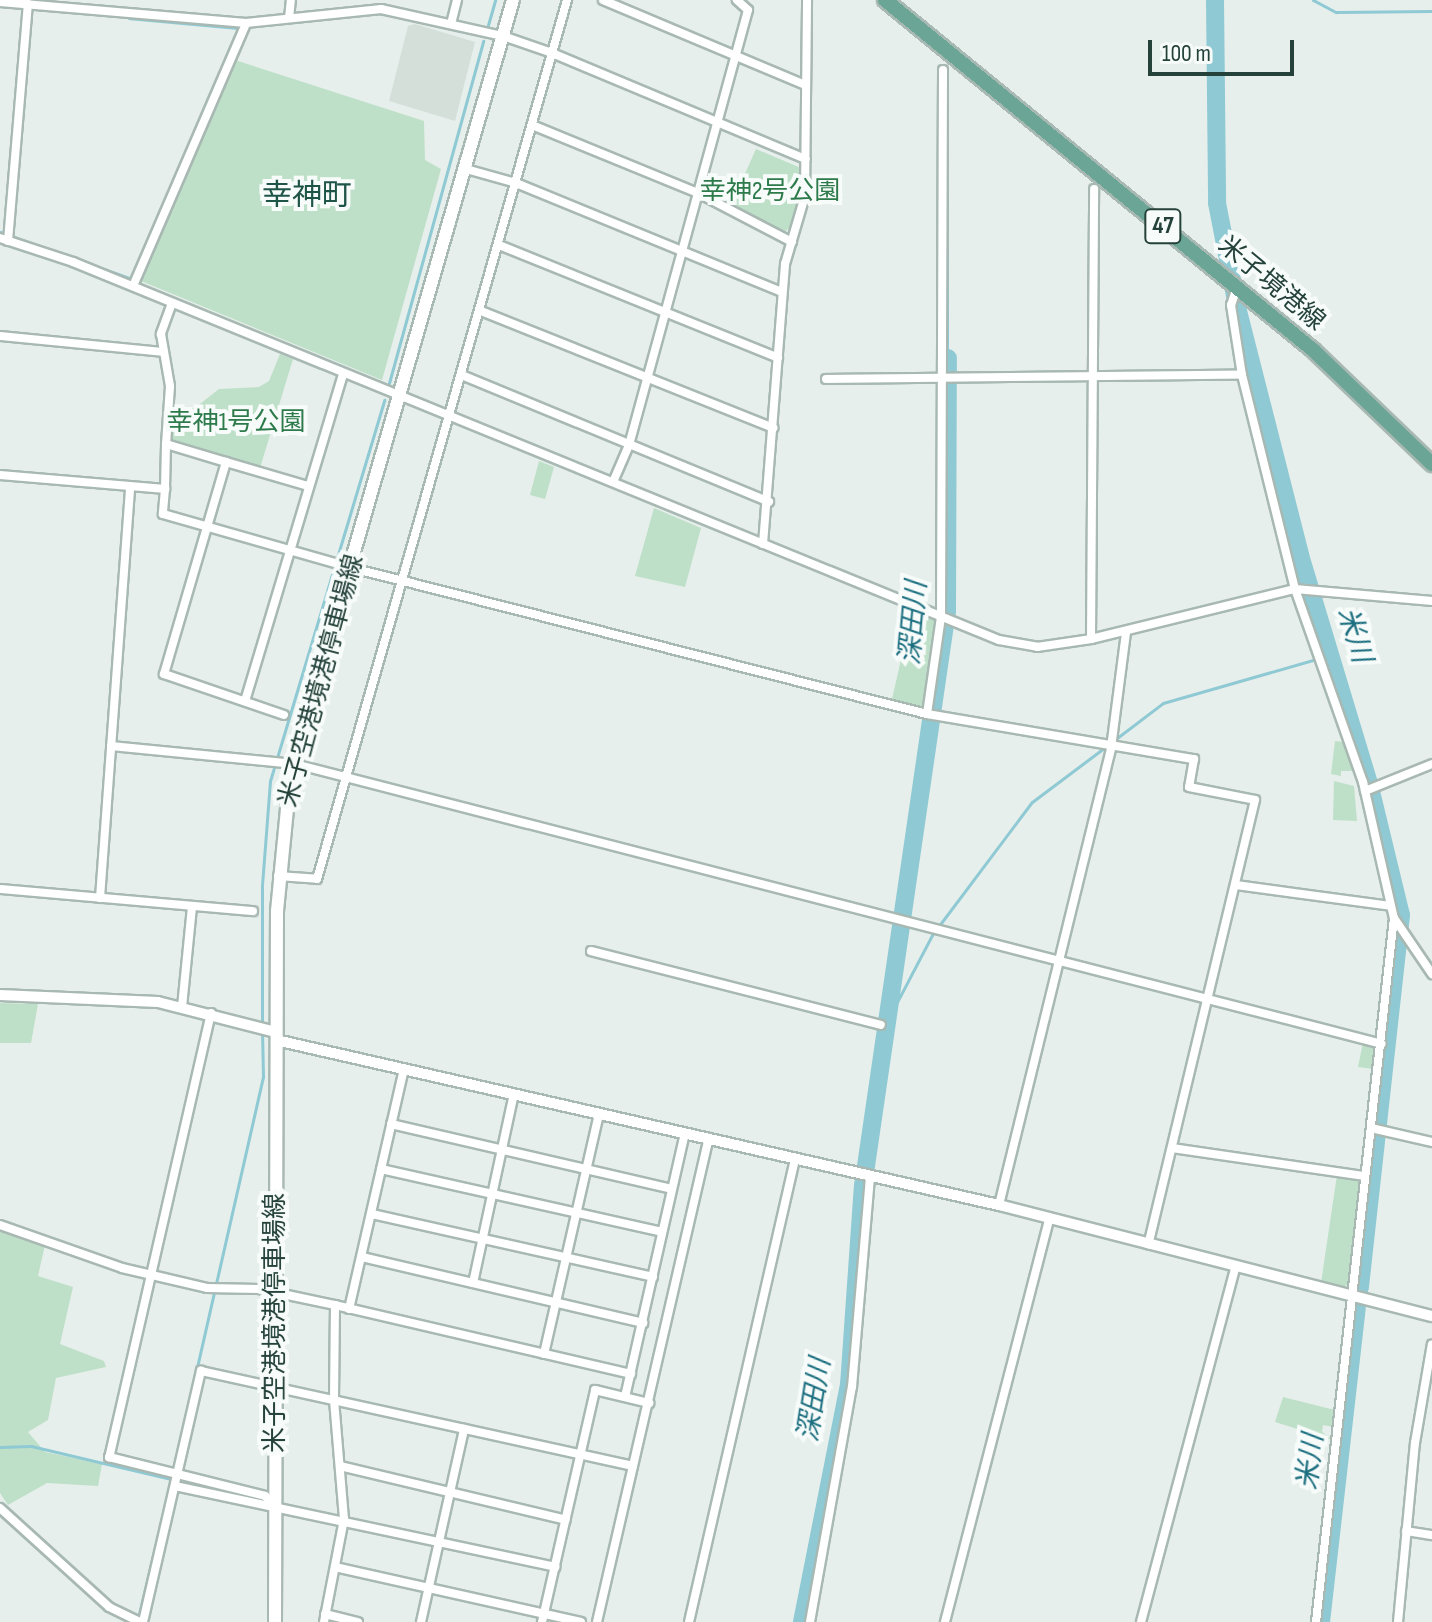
<!DOCTYPE html>
<html>
<head>
<meta charset="utf-8">
<style>
  body { margin:0 }
  #map { position:relative; width:1432px; height:1622px; overflow:hidden; background:#e6efeb; font-family:"Sofia Sans Condensed","Noto Sans JP",sans-serif }
  div>[style] { position:absolute }
  .built>* { inset:0; background:#d4dfda }
  .green>* { inset:0; background:#bfe0c8 }
  .water>* { inset:0; background:#8ec9d4 }
  .stream>* { height:3px; margin:-1.5px; padding:0 1.5px; transform-origin:1.5px; border-radius:1.5px; background:#8ec9d4 }
  .river>* { height:18px; margin:-9px; padding:0 9px; transform-origin:9px; border-radius:9px; background:#8ec9d4 }
  .roads { filter:drop-shadow(2px 0 #a8b8b2) drop-shadow(-2px 0 #a8b8b2) drop-shadow(0 2px #a8b8b2) drop-shadow(0 -2px #a8b8b2) }
  .minor>* { height:8px; margin:-4px; padding:0 4px; transform-origin:4px; border-radius:4px; background:#fff }
  .tertiary>* { height:10px; margin:-5px; padding:0 5px; transform-origin:5px; border-radius:5px; background:#fff }
  .secondary>* { height:12px; margin:-6px; padding:0 6px; transform-origin:6px; border-radius:6px; background:#fff }
  .primary>* { height:14px; margin:-7px; padding:0 7px; transform-origin:7px; border-radius:7px; background:#6aa596 }
  span { translate:-50% -50%; white-space:nowrap; text-align:center; line-height:1.15; -webkit-text-stroke:8px #f7fbf9; paint-order:stroke }
  .shield-label span { padding:2px 6px; background:#f7fbf9; border:2px solid; border-radius:6px; -webkit-text-stroke-width:0 }
  .shield-label { font-size:24px; color:#24423a; font-weight:700 }
  .park-label { font-size:26px; color:#2d7a4b }
  .street-label { font-size:26px; color:#24423a }
  .water-label { font-size:28px; color:#1c6f80; font-style:italic }
  .quarter-label { font-size:30px; color:#1f5548 }
  .scale { position:absolute; left:1148px; top:40px; width:146px; height:36px; box-sizing:border-box; border:4px solid #24423a; border-top:0; padding-left:10px; font-size:24px; line-height:28px; white-space:nowrap; color:#24423a; -webkit-text-stroke:6px #f7fbf9; paint-order:stroke }
</style>
</head>
<body>
<div id="map">
  <div class="built">
    <div style="clip-path:polygon(415px 24px,475px 42px,455px 121px,389px 101px,408px 26px)"></div>
  </div>
  <div class="green">
    <div style="clip-path:polygon(235px 60px,424px 121px,425px 160px,441px 169px,382px 380px,141px 281px)"></div>
    <div style="clip-path:polygon(756px 149px,801px 168px,801px 195px,790px 228px,784px 232px,731px 205px)"></div>
    <div style="clip-path:polygon(280px 354px,293px 359px,260px 468px,173px 444px,171px 413px,196px 407px,219px 389px,259px 387px,269px 381px)"></div>
    <div style="clip-path:polygon(539px 461px,554px 467px,545px 499px,530px 495px)"></div>
    <div style="clip-path:polygon(654px 508px,701px 528px,685px 587px,635px 576px)"></div>
    <div style="clip-path:polygon(912px 611px,938px 621px,924px 709px,892px 699px)"></div>
    <div style="clip-path:polygon(1335px 741px,1344px 742px,1353px 771px,1341px 771px,1341px 776px,1331px 774px)"></div>
    <div style="clip-path:polygon(1334px 781px,1354px 786px,1357px 821px,1333px 820px)"></div>
    <div style="clip-path:polygon(0 1003px,38px 1004px,31px 1043px,0 1043px)"></div>
    <div style="clip-path:polygon(1363px 1043px,1377px 1047px,1374px 1069px,1358px 1067px)"></div>
    <div style="clip-path:polygon(1337px 1175px,1359px 1178px,1350px 1282px,1343px 1288px,1321px 1283px)"></div>
    <div style="clip-path:polygon(0 1230px,45px 1245px,38px 1276px,73px 1287px,60px 1344px,104px 1361px,106px 1367px,56px 1378px,48px 1420px,28px 1432px,45px 1452px,102px 1464px,98px 1486px,47px 1483px,8px 1505px,0 1493px)"></div>
    <div style="clip-path:polygon(1283px 1397px,1335px 1410px,1333px 1427px,1323px 1425px,1322px 1432px,1333px 1440px,1275px 1422px)"></div>
  </div>
  <div class="water">
    <div style="clip-path:polygon(129px 18px,238px 28px,238px 30px,128px 20px)"></div>
    <div style="clip-path:polygon(947px 78px,949px 78px,949px 371px,947px 371px)"></div>
    <div style="clip-path:polygon(544px 458px,697px 522px,696px 523px,544px 460px)"></div>
  </div>
  <div class="stream">
    <div style="left:1313px;top:0;width:26px;rotate:28deg"></div>
    <div style="left:1336px;top:12px;width:96px;rotate:-0.6deg"></div>
    <div style="left:488px;top:25px;width:26px;rotate:-74deg"></div>
    <div style="left:0;top:232px;width:140px;rotate:19.6deg"></div>
    <div style="left:389px;top:383px;width:355px;rotate:-74.6deg"></div>
    <div style="left:1113px;top:741px;width:63px;rotate:-37.2deg"></div>
    <div style="left:1163px;top:703px;width:174px;rotate:-16deg"></div>
    <div style="left:262px;top:1024px;width:139px;rotate:-90deg"></div>
    <div style="left:262px;top:885px;width:104px;rotate:-85.6deg"></div>
    <div style="left:270px;top:781px;width:398px;rotate:-73.3deg"></div>
    <div style="left:885px;top:1025px;width:102px;rotate:-62.4deg"></div>
    <div style="left:932px;top:935px;width:166px;rotate:-53.1deg"></div>
    <div style="left:1032px;top:802px;width:90px;rotate:-36.9deg"></div>
    <div style="left:0;top:1447px;width:31px;rotate:-2deg"></div>
    <div style="left:31px;top:1446px;width:144px;rotate:13.3deg"></div>
    <div style="left:175px;top:1464px;width:397px;rotate:-77.2deg"></div>
    <div style="left:263px;top:1077px;width:46px;rotate:-91.2deg"></div>
    <div style="left:190px;top:1484px;width:62px;rotate:13.1deg"></div>
    <div style="left:138px;top:1618px;width:129px;rotate:-76.5deg"></div>
  </div>
  <div class="river">
    <div style="left:1215px;top:0;width:203px;rotate:89.4deg"></div>
    <div style="left:1217px;top:203px;width:110px;rotate:79deg"></div>
    <div style="left:1238px;top:311px;width:252px;rotate:75.7deg"></div>
    <div style="left:1300px;top:555px;width:238px;rotate:73.2deg"></div>
    <div style="left:1369px;top:783px;width:136px;rotate:76.4deg"></div>
    <div style="left:1401px;top:915px;width:375px;rotate:96.3deg"></div>
    <div style="left:866px;top:1166px;width:561px;rotate:-81.7deg"></div>
    <div style="left:947px;top:611px;width:253px;rotate:-89.8deg"></div>
    <div style="left:802px;top:1622px;width:242px;rotate:-78.8deg"></div>
    <div style="left:849px;top:1385px;width:201px;rotate:-86deg"></div>
    <div style="left:1321px;top:1622px;width:316px;rotate:-83.5deg"></div>
  </div>
  <div class="roads">
    <div class="minor">
      <div style="left:603px;top:0;width:219px;rotate:22.8deg"></div>
      <div style="left:0;top:2px;width:247px;rotate:4.9deg"></div>
      <div style="left:246px;top:23px;width:136px;rotate:-5.9deg"></div>
      <div style="left:381px;top:9px;width:125px;rotate:12.5deg"></div>
      <div style="left:503px;top:36px;width:52px;rotate:19.1deg"></div>
      <div style="left:552px;top:53px;width:275px;rotate:22.7deg"></div>
      <div style="left:289px;top:18px;width:18px;rotate:-84deg"></div>
      <div style="left:451px;top:24px;width:25px;rotate:-76deg"></div>
      <div style="left:532px;top:125px;width:179px;rotate:22.3deg"></div>
      <div style="left:698px;top:193px;width:106px;rotate:27.5deg"></div>
      <div style="left:466px;top:169px;width:52px;rotate:15.6deg"></div>
      <div style="left:516px;top:183px;width:287px;rotate:22.3deg"></div>
      <div style="left:0;top:238px;width:77px;rotate:18.2deg"></div>
      <div style="left:73px;top:262px;width:1000px;rotate:22.21deg"></div>
      <div style="left:999px;top:640px;width:39px;rotate:10deg"></div>
      <div style="left:1037px;top:647px;width:55px;rotate:-8.4deg"></div>
      <div style="left:1091px;top:639px;width:210px;rotate:-13.8deg"></div>
      <div style="left:1295px;top:589px;width:138px;rotate:5deg"></div>
      <div style="left:8px;top:241px;width:238px;rotate:-85.2deg"></div>
      <div style="left:499px;top:245px;width:301px;rotate:22deg"></div>
      <div style="left:133px;top:286px;width:286px;rotate:-66.7deg"></div>
      <div style="left:1237px;top:287px;width:19px;rotate:108deg"></div>
      <div style="left:1231px;top:305px;width:71px;rotate:81.1deg"></div>
      <div style="left:1242px;top:375px;width:220px;rotate:76.1deg"></div>
      <div style="left:1295px;top:589px;width:205px;rotate:70.6deg"></div>
      <div style="left:1363px;top:782px;width:139px;rotate:77.2deg"></div>
      <div style="left:1394px;top:918px;width:68px;rotate:55.8deg"></div>
      <div style="left:172px;top:303px;width:33px;rotate:110deg"></div>
      <div style="left:161px;top:334px;width:53px;rotate:80.2deg"></div>
      <div style="left:170px;top:386px;width:58px;rotate:93.9deg"></div>
      <div style="left:166px;top:444px;width:63px;rotate:16.7deg"></div>
      <div style="left:481px;top:311px;width:315px;rotate:21.8deg"></div>
      <div style="left:0;top:336px;width:164px;rotate:5.6deg"></div>
      <div style="left:464px;top:376px;width:330px;rotate:22.4deg"></div>
      <div style="left:826px;top:379px;width:416px;rotate:-0.6deg"></div>
      <div style="left:0;top:475px;width:166px;rotate:4.8deg"></div>
      <div style="left:165px;top:489px;width:25px;rotate:95deg"></div>
      <div style="left:163px;top:514px;width:197px;rotate:15.9deg"></div>
      <div style="left:352px;top:568px;width:593px;rotate:14.25deg"></div>
      <div style="left:927px;top:714px;width:271px;rotate:9.6deg"></div>
      <div style="left:1194px;top:759px;width:28px;rotate:100deg"></div>
      <div style="left:1189px;top:787px;width:67px;rotate:11.1deg"></div>
      <div style="left:1255px;top:800px;width:457px;rotate:103.5deg"></div>
      <div style="left:613px;top:482px;width:40px;rotate:-66.6deg"></div>
      <div style="left:629px;top:445px;width:451px;rotate:-74.7deg"></div>
      <div style="left:748px;top:10px;width:15px;rotate:-138deg"></div>
      <div style="left:165px;top:489px;width:45px;rotate:-88.7deg"></div>
      <div style="left:763px;top:544px;width:281px;rotate:-85.5deg"></div>
      <div style="left:785px;top:264px;width:71px;rotate:-73.6deg"></div>
      <div style="left:805px;top:196px;width:196px;rotate:-89.4deg"></div>
      <div style="left:1091px;top:639px;width:450px;rotate:-89.6deg"></div>
      <div style="left:245px;top:701px;width:340px;rotate:-73.3deg"></div>
      <div style="left:927px;top:714px;width:98px;rotate:-81.8deg"></div>
      <div style="left:941px;top:617px;width:547px;rotate:-89.79deg"></div>
      <div style="left:284px;top:715px;width:127px;rotate:-161.1deg"></div>
      <div style="left:164px;top:674px;width:221px;rotate:-73.7deg"></div>
      <div style="left:226px;top:462px;width:85px;rotate:16.3deg"></div>
      <div style="left:111px;top:746px;width:185px;rotate:5.6deg"></div>
      <div style="left:295px;top:764px;width:1122px;rotate:14.44deg"></div>
      <div style="left:1365px;top:791px;width:72px;rotate:-21.9deg"></div>
      <div style="left:278px;top:876px;width:39px;rotate:4deg"></div>
      <div style="left:317px;top:879px;width:914px;rotate:-74.12deg"></div>
      <div style="left:1236px;top:885px;width:156px;rotate:7.7deg"></div>
      <div style="left:0;top:889px;width:254px;rotate:5deg"></div>
      <div style="left:100px;top:898px;width:412px;rotate:-85.8deg"></div>
      <div style="left:591px;top:951px;width:299px;rotate:14.3deg"></div>
      <div style="left:182px;top:1007px;width:101px;rotate:-84.3deg"></div>
      <div style="left:211px;top:1013px;width:456px;rotate:102.9deg"></div>
      <div style="left:109px;top:1457px;width:161px;rotate:14deg"></div>
      <div style="left:265px;top:1496px;width:13px;rotate:42deg"></div>
      <div style="left:391px;top:1124px;width:288px;rotate:13deg"></div>
      <div style="left:1371px;top:1128px;width:63px;rotate:12.9deg"></div>
      <div style="left:1172px;top:1148px;width:195px;rotate:8.3deg"></div>
      <div style="left:381px;top:1169px;width:288px;rotate:12.6deg"></div>
      <div style="left:999px;top:1205px;width:471px;rotate:-76.2deg"></div>
      <div style="left:1111px;top:748px;width:117px;rotate:-82.6deg"></div>
      <div style="left:372px;top:1214px;width:288px;rotate:12.6deg"></div>
      <div style="left:0;top:1225px;width:129px;rotate:19.4deg"></div>
      <div style="left:122px;top:1268px;width:87px;rotate:13.2deg"></div>
      <div style="left:207px;top:1288px;width:52px;rotate:1.1deg"></div>
      <div style="left:259px;top:1289px;width:78px;rotate:11.9deg"></div>
      <div style="left:362px;top:1257px;width:289px;rotate:13.2deg"></div>
      <div style="left:473px;top:1283px;width:193px;rotate:-77.8deg"></div>
      <div style="left:349px;top:1309px;width:246px;rotate:-77.1deg"></div>
      <div style="left:544px;top:1354px;width:247px;rotate:-77.1deg"></div>
      <div style="left:625px;top:1397px;width:271px;rotate:-77.2deg"></div>
      <div style="left:340px;top:1466px;width:232px;rotate:13.4deg"></div>
      <div style="left:175px;top:1486px;width:389px;rotate:12deg"></div>
      <div style="left:0;top:1508px;width:147px;rotate:42.2deg"></div>
      <div style="left:109px;top:1607px;width:34px;rotate:26deg"></div>
      <div style="left:1406px;top:1531px;width:26px;rotate:9deg"></div>
      <div style="left:335px;top:1567px;width:252px;rotate:12.6deg"></div>
      <div style="left:325px;top:1614px;width:34px;rotate:14deg"></div>
      <div style="left:143px;top:1622px;width:258px;rotate:-77deg"></div>
      <div style="left:201px;top:1371px;width:442px;rotate:12.4deg"></div>
      <div style="left:324px;top:1622px;width:105px;rotate:-79deg"></div>
      <div style="left:344px;top:1519px;width:120px;rotate:-94.8deg"></div>
      <div style="left:334px;top:1399px;width:94px;rotate:-89.4deg"></div>
      <div style="left:335px;top:1305px;width:304px;rotate:13.1deg"></div>
      <div style="left:421px;top:1622px;width:198px;rotate:-77.4deg"></div>
      <div style="left:542px;top:1622px;width:238px;rotate:-77.1deg"></div>
      <div style="left:595px;top:1390px;width:56px;rotate:13.5deg"></div>
      <div style="left:597px;top:1622px;width:497px;rotate:-77deg"></div>
      <div style="left:689px;top:1622px;width:475px;rotate:-77.1deg"></div>
      <div style="left:810px;top:1622px;width:239px;rotate:-79.9deg"></div>
      <div style="left:852px;top:1387px;width:213px;rotate:-85.1deg"></div>
      <div style="left:945px;top:1622px;width:416px;rotate:-75.5deg"></div>
      <div style="left:1141px;top:1622px;width:366px;rotate:-75.1deg"></div>
      <div style="left:1316px;top:1622px;width:708px;rotate:-83.68deg"></div>
      <div style="left:1398px;top:1622px;width:180px;rotate:-84.6deg"></div>
      <div style="left:1415px;top:1443px;width:100px;rotate:-80.3deg"></div>
    </div>
    <div class="tertiary">
      <div style="left:0;top:995px;width:158px;rotate:2.5deg"></div>
      <div style="left:158px;top:1002px;width:122px;rotate:14.3deg"></div>
      <div style="left:276px;top:1040px;width:742px;rotate:12.86deg"></div>
      <div style="left:999px;top:1205px;width:447px;rotate:14.4deg"></div>
    </div>
    <div class="secondary">
      <div style="left:275px;top:1622px;width:711px;rotate:-89.84deg"></div>
      <div style="left:277px;top:911px;width:102px;rotate:-84.4deg"></div>
      <div style="left:287px;top:809px;width:89px;rotate:-78.3deg"></div>
      <div style="left:305px;top:722px;width:751px;rotate:-73.93deg"></div>
    </div>
    <div class="primary">
      <div style="left:885px;top:0;width:553px;rotate:39.27deg"></div>
      <div style="left:1313px;top:350px;width:165px;rotate:43.8deg"></div>
    </div>
  </div>
  <div class="shield-label">
    <span style="left:1163px;top:226px">47</span>
  </div>
  <div class="park-label">
    <span style="left:770px;top:192px">幸神2号公園</span>
    <span style="left:236px;top:423px">幸神1号公園</span>
  </div>
  <div class="street-label">
    <span style="left:1271px;top:284px;rotate:40deg">米子境港線</span>
    <span style="left:322px;top:681px;rotate:-75deg">米子空港境港停車場線</span>
    <span style="left:276px;top:1323px;rotate:-90deg">米子空港境港停車場線</span>
  </div>
  <div class="water-label">
    <span style="left:914px;top:623px;rotate:-85deg">深田川</span>
    <span style="left:1354px;top:635px;rotate:73deg">米川</span>
    <span style="left:815px;top:1400px;rotate:-81deg">深田川</span>
    <span style="left:1311px;top:1462px;rotate:-83deg">米川</span>
  </div>
  <div class="quarter-label">
    <span style="left:307px;top:196px">幸神町</span>
  </div>
  <div class="scale">100 m</div>
</div>
</body>
</html>
